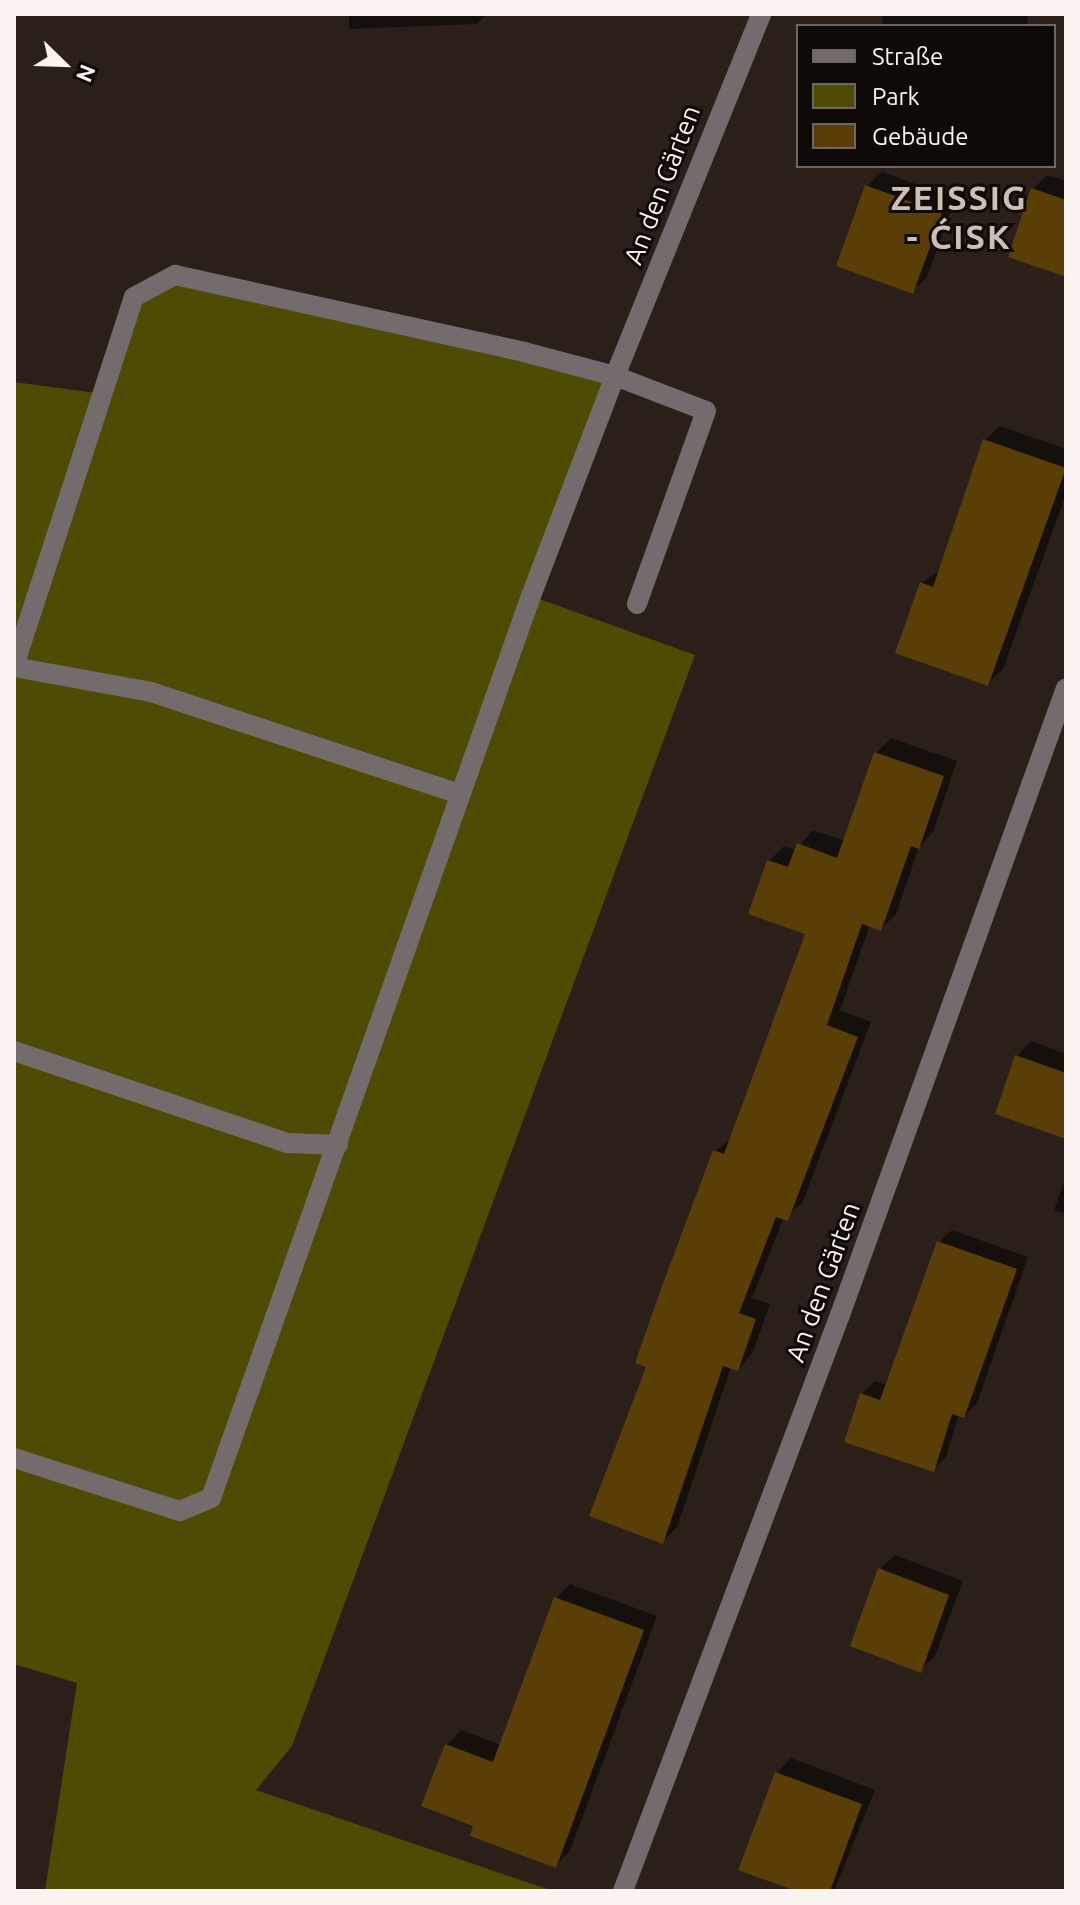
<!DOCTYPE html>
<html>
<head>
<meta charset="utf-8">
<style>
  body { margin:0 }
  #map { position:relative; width:1080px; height:1905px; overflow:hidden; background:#2a1f19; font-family:Ubuntu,sans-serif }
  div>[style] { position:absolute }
  .green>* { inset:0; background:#4e4b05 }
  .shadow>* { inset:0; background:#0007 }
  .building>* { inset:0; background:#5a3e07 }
  .service>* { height:20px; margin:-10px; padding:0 10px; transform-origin:10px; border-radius:10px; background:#746c6c }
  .minor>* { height:20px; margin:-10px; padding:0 10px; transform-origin:10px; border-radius:10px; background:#746c6c }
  span { translate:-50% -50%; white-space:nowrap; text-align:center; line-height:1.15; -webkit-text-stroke:6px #0f0a07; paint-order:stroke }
  .street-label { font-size:26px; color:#fbf3ef }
  .district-label { font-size:34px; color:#cdbfb6; font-weight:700; letter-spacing:2px }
  .frame { position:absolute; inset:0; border:16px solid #fbf3ef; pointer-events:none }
  .legend { position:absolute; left:796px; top:24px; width:260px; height:144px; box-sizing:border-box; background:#0f0a07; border:2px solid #6d6764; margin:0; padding:10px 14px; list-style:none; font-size:24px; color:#fbf3ef }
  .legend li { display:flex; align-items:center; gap:16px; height:40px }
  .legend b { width:40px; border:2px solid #6d6764 }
  .north { position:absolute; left:24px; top:24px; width:80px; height:80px; -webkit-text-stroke:6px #0f0a07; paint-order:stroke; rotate:113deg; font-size:22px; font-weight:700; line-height:32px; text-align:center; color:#fbf3ef }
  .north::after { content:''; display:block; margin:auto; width:28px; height:36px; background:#fbf3ef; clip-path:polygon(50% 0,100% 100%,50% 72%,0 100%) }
</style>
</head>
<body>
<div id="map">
  <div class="green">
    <div style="clip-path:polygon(175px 275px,615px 376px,531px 596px,695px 655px,292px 1746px,256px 1790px,553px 1891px,45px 1891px,77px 1683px,14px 1664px,14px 382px,104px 394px,134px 297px)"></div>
  </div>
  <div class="shadow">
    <div style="clip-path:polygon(349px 14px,487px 14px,477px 24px,349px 29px)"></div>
    <div style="clip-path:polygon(882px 14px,1027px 14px,1028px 26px,883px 26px)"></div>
    <div style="clip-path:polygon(882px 172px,955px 198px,927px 277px,912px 292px,867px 186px)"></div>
    <div style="clip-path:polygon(1047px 175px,1066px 181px,1066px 275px,1033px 189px)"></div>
    <div style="clip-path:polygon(1000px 426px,1066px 449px,1066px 494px,1003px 669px,988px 684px,921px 583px,941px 570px,985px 440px)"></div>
    <div style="clip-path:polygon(891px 738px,957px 761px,933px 832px,919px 847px,896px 914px,881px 929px,870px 925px,840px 1010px,871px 1022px,802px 1204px,784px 1217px,752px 1298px,770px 1304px,752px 1354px,738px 1369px,731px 1367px,677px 1527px,662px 1542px,649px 1366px,715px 1151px,732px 1138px,807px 933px,751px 913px,769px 861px,784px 846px,796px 850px,813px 830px,845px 841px,876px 753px)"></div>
    <div style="clip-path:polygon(1031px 1041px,1066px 1054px,1066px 1137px,1017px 1056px)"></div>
    <div style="clip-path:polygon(1066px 1177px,1066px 1214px,1054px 1210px)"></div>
    <div style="clip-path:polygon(952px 1230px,1028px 1257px,977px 1403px,964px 1416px,959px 1414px,946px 1457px,933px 1470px,862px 1394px,875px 1381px,888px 1386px,939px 1242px)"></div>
    <div style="clip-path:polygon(895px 1555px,963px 1581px,935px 1656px,920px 1670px,880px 1569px)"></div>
    <div style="clip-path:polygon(570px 1584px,657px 1616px,570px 1851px,555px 1866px,476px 1825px,447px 1745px,461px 1730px,501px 1745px,556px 1598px)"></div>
    <div style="clip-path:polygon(791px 1758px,875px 1790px,834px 1891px,801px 1891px,777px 1773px)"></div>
  </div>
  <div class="building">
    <div style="clip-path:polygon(865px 185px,942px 213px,913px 294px,836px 266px)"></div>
    <div style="clip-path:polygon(1031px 188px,1066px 200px,1066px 277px,1008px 257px)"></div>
    <div style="clip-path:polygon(983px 439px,1066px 468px,988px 686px,895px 653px,920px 582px,933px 587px)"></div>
    <div style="clip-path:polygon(874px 752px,944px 776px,919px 849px,911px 846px,881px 931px,862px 924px,827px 1025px,858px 1037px,788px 1221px,776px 1217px,739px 1313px,756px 1319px,738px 1371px,723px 1366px,663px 1544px,589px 1516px,646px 1367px,635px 1363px,662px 1286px,713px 1150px,724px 1154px,805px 934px,748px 914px,767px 860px,788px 867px,797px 843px,837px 858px)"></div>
    <div style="clip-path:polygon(1015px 1055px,1066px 1073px,1066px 1139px,995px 1114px)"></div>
    <div style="clip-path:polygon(937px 1241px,1017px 1269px,964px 1418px,952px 1414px,934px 1472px,844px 1442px,860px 1393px,880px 1400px)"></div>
    <div style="clip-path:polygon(878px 1568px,949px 1595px,921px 1673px,850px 1646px)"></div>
    <div style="clip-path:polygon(554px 1597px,644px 1630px,556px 1868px,470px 1836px,473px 1826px,421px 1806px,445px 1744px,493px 1762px)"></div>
    <div style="clip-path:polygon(775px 1772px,862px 1804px,830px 1891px,796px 1891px,738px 1870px)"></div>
  </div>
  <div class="service">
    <div style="left:14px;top:666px;width:388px;rotate:-72deg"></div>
    <div style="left:134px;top:297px;width:47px;rotate:-28.2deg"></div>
    <div style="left:175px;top:275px;width:357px;rotate:12.4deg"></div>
    <div style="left:524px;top:352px;width:94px;rotate:14.8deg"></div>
    <div style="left:615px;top:376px;width:97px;rotate:21deg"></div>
    <div style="left:706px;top:411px;width:205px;rotate:109.7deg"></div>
    <div style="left:14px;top:667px;width:139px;rotate:10.3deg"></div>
    <div style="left:151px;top:692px;width:325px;rotate:18.3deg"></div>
    <div style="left:14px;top:1051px;width:289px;rotate:18.6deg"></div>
    <div style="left:288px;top:1143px;width:50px;rotate:2.3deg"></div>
    <div style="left:14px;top:1458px;width:174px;rotate:17.7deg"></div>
    <div style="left:180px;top:1511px;width:34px;rotate:-23deg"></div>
    <div style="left:211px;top:1498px;width:957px;rotate:-70.47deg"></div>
    <div style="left:531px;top:596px;width:235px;rotate:-69.1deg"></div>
  </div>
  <div class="minor">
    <div style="left:615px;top:376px;width:390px;rotate:-68deg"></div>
    <div style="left:623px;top:1891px;width:616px;rotate:-69.36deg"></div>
    <div style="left:840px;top:1315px;width:666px;rotate:-70.18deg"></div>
  </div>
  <div class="street-label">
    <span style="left:662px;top:185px;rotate:-69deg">An den Gärten</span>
    <span style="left:823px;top:1282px;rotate:-70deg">An den Gärten</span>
  </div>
  <div class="district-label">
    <span style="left:959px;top:217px">ZEISSIG<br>- ĆISK</span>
  </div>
  <div class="frame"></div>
  <ul class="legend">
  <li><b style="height:10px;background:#746c6c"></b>Straße</li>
  <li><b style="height:22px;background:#4e4b05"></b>Park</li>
  <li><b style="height:22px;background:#5a3e07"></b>Gebäude</li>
  </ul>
  <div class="north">N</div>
</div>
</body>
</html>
